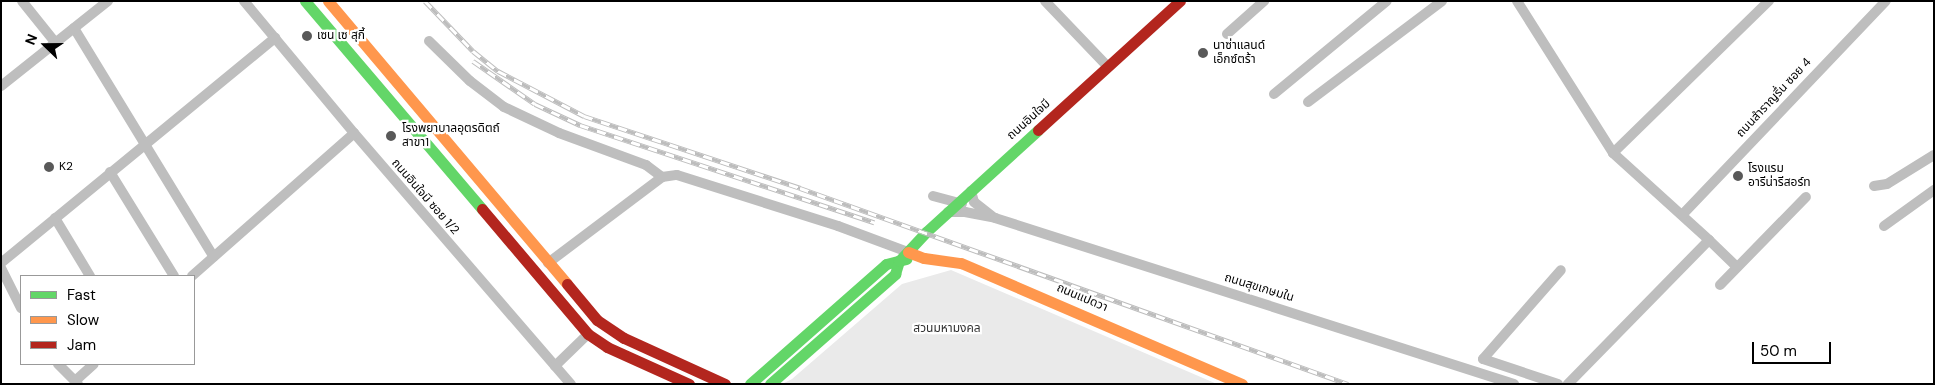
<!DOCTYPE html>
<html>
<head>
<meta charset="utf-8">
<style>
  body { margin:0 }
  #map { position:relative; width:1935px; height:385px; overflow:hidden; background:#fff; font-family:"DM Sans","Noto Sans Thai",sans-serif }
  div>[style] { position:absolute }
  .green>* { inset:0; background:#eaeaea }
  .street>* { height:10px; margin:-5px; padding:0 5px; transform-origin:5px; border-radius:5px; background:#bebebe }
  .fast>* { height:11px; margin:-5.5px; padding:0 5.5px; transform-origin:5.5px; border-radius:5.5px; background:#63d668 }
  .slow>* { height:11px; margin:-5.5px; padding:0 5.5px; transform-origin:5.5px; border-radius:5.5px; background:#ff974d }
  .jam>* { height:11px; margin:-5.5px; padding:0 5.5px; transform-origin:5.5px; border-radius:5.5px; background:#b3261e }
  .rail>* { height:5px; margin-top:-2.5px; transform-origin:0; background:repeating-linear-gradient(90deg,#fff 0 9px,#bdbdbd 0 18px); box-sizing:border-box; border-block:1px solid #bdbdbd }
  .dots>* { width:14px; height:14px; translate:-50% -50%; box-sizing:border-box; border:2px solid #fff; border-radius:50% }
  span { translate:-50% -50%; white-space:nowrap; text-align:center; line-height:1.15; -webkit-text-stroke:4.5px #fff; paint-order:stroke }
  .poi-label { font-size:12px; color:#000 }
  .left { translate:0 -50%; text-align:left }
  .street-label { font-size:12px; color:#000 }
  .park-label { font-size:12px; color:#303030 }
  .frame { position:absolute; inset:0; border:2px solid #000; pointer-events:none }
  .legend { position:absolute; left:20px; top:275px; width:175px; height:90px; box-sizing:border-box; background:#fff; border:1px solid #999; margin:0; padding:6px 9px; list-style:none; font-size:15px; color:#000 }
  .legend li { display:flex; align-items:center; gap:10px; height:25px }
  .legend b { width:25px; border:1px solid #999 }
  .north { position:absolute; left:20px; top:20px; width:50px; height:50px; -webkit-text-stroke:4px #fff; paint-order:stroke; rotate:292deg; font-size:14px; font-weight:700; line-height:20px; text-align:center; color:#000 }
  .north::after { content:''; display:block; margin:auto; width:18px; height:22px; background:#000; clip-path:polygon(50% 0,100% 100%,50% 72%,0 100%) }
  .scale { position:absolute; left:1752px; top:342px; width:79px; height:22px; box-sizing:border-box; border:2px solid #000; border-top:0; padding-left:6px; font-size:15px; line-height:18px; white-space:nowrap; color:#000; -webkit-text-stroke:4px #fff; paint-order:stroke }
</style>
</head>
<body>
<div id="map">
  <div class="green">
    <div style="clip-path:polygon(951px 270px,1217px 384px,782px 384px,792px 379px,902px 284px)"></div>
  </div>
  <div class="street">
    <div style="left:22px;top:1px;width:53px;rotate:51.2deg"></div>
    <div style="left:244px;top:1px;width:172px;rotate:50.2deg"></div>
    <div style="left:354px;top:133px;width:332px;rotate:49.2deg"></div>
    <div style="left:1045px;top:1px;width:91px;rotate:46.3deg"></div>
    <div style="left:1517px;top:1px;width:180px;rotate:57.7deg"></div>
    <div style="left:1613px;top:153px;width:130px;rotate:42.2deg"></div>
    <div style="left:1709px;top:240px;width:202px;rotate:134.4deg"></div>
    <div style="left:74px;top:28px;width:268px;rotate:58.6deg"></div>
    <div style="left:1227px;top:34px;width:50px;rotate:-41.7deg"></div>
    <div style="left:429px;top:41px;width:57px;rotate:44.3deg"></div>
    <div style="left:470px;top:81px;width:43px;rotate:37.4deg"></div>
    <div style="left:504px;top:107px;width:61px;rotate:25.3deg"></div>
    <div style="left:559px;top:133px;width:93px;rotate:20.2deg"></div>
    <div style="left:646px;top:165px;width:20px;rotate:37deg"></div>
    <div style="left:1px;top:86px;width:137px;rotate:-38.5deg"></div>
    <div style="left:1274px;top:94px;width:146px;rotate:-39.5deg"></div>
    <div style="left:1308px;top:102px;width:168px;rotate:-37deg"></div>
    <div style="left:1613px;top:153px;width:218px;rotate:-44.3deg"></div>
    <div style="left:110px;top:172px;width:122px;rotate:58.4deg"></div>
    <div style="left:1874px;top:186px;width:13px;rotate:-9deg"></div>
    <div style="left:1887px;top:184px;width:55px;rotate:-31.7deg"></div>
    <div style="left:971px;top:191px;width:11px;rotate:75deg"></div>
    <div style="left:974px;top:202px;width:23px;rotate:38deg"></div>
    <div style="left:933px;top:196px;width:30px;rotate:15deg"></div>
    <div style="left:948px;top:212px;width:17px"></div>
    <div style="left:965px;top:212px;width:31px;rotate:11deg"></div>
    <div style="left:995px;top:218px;width:545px;rotate:17.74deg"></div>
    <div style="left:1683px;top:214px;width:294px;rotate:-46.4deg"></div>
    <div style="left:55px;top:218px;width:68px;rotate:58.9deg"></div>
    <div style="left:1884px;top:226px;width:62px;rotate:-35.8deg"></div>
    <div style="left:1709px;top:240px;width:39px;rotate:44deg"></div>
    <div style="left:1px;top:263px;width:355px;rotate:-39.4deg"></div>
    <div style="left:548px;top:263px;width:143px;rotate:-37deg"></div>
    <div style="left:662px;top:177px;width:15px;rotate:-8deg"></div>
    <div style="left:677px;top:175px;width:169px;rotate:17.6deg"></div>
    <div style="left:838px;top:226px;width:75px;rotate:20.4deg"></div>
    <div style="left:1px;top:268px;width:45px;rotate:63.4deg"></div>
    <div style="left:192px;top:276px;width:216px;rotate:-41.4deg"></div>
    <div style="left:1720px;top:285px;width:123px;rotate:-45.7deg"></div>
    <div style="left:58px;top:364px;width:28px;rotate:45deg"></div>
    <div style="left:555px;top:366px;width:46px;rotate:-44.1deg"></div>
    <div style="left:75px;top:381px;width:25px;rotate:-42deg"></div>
    <div style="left:1558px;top:384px;width:79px;rotate:-161.6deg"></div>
    <div style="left:1483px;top:359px;width:118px;rotate:-48.8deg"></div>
  </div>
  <div class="fast">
    <div style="left:305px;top:1px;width:273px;rotate:49.6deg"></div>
    <div style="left:750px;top:384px;width:181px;rotate:-41.4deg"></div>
    <div style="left:886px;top:264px;width:21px;rotate:-14deg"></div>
    <div style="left:770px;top:384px;width:167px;rotate:-41.3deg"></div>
    <div style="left:895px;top:274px;width:14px;rotate:-73deg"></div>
    <div style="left:899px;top:261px;width:40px;rotate:-47deg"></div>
    <div style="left:926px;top:232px;width:151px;rotate:-42.3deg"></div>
  </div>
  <div class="slow">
    <div style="left:328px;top:1px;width:370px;rotate:49.8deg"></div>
    <div style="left:908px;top:252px;width:17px;rotate:21deg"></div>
    <div style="left:924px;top:258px;width:37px;rotate:8deg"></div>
    <div style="left:961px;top:263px;width:306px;rotate:23.3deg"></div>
  </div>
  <div class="jam">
    <div style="left:1038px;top:130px;width:192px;rotate:-42.3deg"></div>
    <div style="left:482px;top:209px;width:164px;rotate:49.7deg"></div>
    <div style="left:588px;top:334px;width:23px;rotate:34deg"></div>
    <div style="left:607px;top:347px;width:90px;rotate:24.3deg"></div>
    <div style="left:567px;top:284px;width:47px;rotate:50.2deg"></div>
    <div style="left:597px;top:320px;width:32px;rotate:34deg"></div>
    <div style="left:624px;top:338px;width:111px;rotate:24.5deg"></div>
  </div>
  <div class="rail">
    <div style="left:425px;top:1px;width:69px;rotate:46.2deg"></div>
    <div style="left:473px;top:51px;width:32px;rotate:39deg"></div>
    <div style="left:498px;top:71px;width:97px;rotate:27.6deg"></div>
    <div style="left:584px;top:116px;width:228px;rotate:18.4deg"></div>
    <div style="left:800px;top:188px;width:582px;rotate:19.68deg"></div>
    <div style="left:473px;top:61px;width:75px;rotate:34.7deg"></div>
    <div style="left:535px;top:104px;width:50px;rotate:25deg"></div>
    <div style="left:580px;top:125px;width:310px;rotate:18.3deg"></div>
  </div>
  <div class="dots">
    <div style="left:307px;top:36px;background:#595959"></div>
    <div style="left:1203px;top:53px;background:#595959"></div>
    <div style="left:391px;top:136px;background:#595959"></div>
    <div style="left:49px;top:167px;background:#595959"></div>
    <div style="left:1738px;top:176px;background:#595959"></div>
  </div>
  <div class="poi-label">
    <span class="left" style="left:317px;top:36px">เซน เซ สุกี้</span>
    <span class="left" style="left:1213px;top:53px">นาซ่าแลนด์<br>เอ็กซ์ตร้า</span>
    <span class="left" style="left:402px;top:136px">โรงพยาบาลอุตรดิตถ์<br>สาขา1</span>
    <span class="left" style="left:59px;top:167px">K2</span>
    <span class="left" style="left:1748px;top:176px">โรงแรม<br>อารีน่ารีสอร์ท</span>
  </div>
  <div class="street-label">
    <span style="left:1774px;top:98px;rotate:-47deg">ถนนสำราญรื่น ซอย 4</span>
    <span style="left:1029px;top:120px;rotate:-42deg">ถนนอินใจมี</span>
    <span style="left:425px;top:197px;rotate:49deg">ถนนอินใจมี ซอย 1/2</span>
    <span style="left:1259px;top:288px;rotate:17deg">ถนนสุขเกษมใน</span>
    <span style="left:1082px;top:298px;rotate:23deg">ถนนแปดวา</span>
  </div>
  <div class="park-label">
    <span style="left:947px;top:329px">สวนมหามงคล</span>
  </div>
  <div class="frame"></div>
  <ul class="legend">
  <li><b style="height:6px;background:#63d668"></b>Fast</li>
  <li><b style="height:6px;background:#ff974d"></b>Slow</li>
  <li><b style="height:6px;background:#b3261e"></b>Jam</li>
  </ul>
  <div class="north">N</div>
  <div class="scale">50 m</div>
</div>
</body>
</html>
